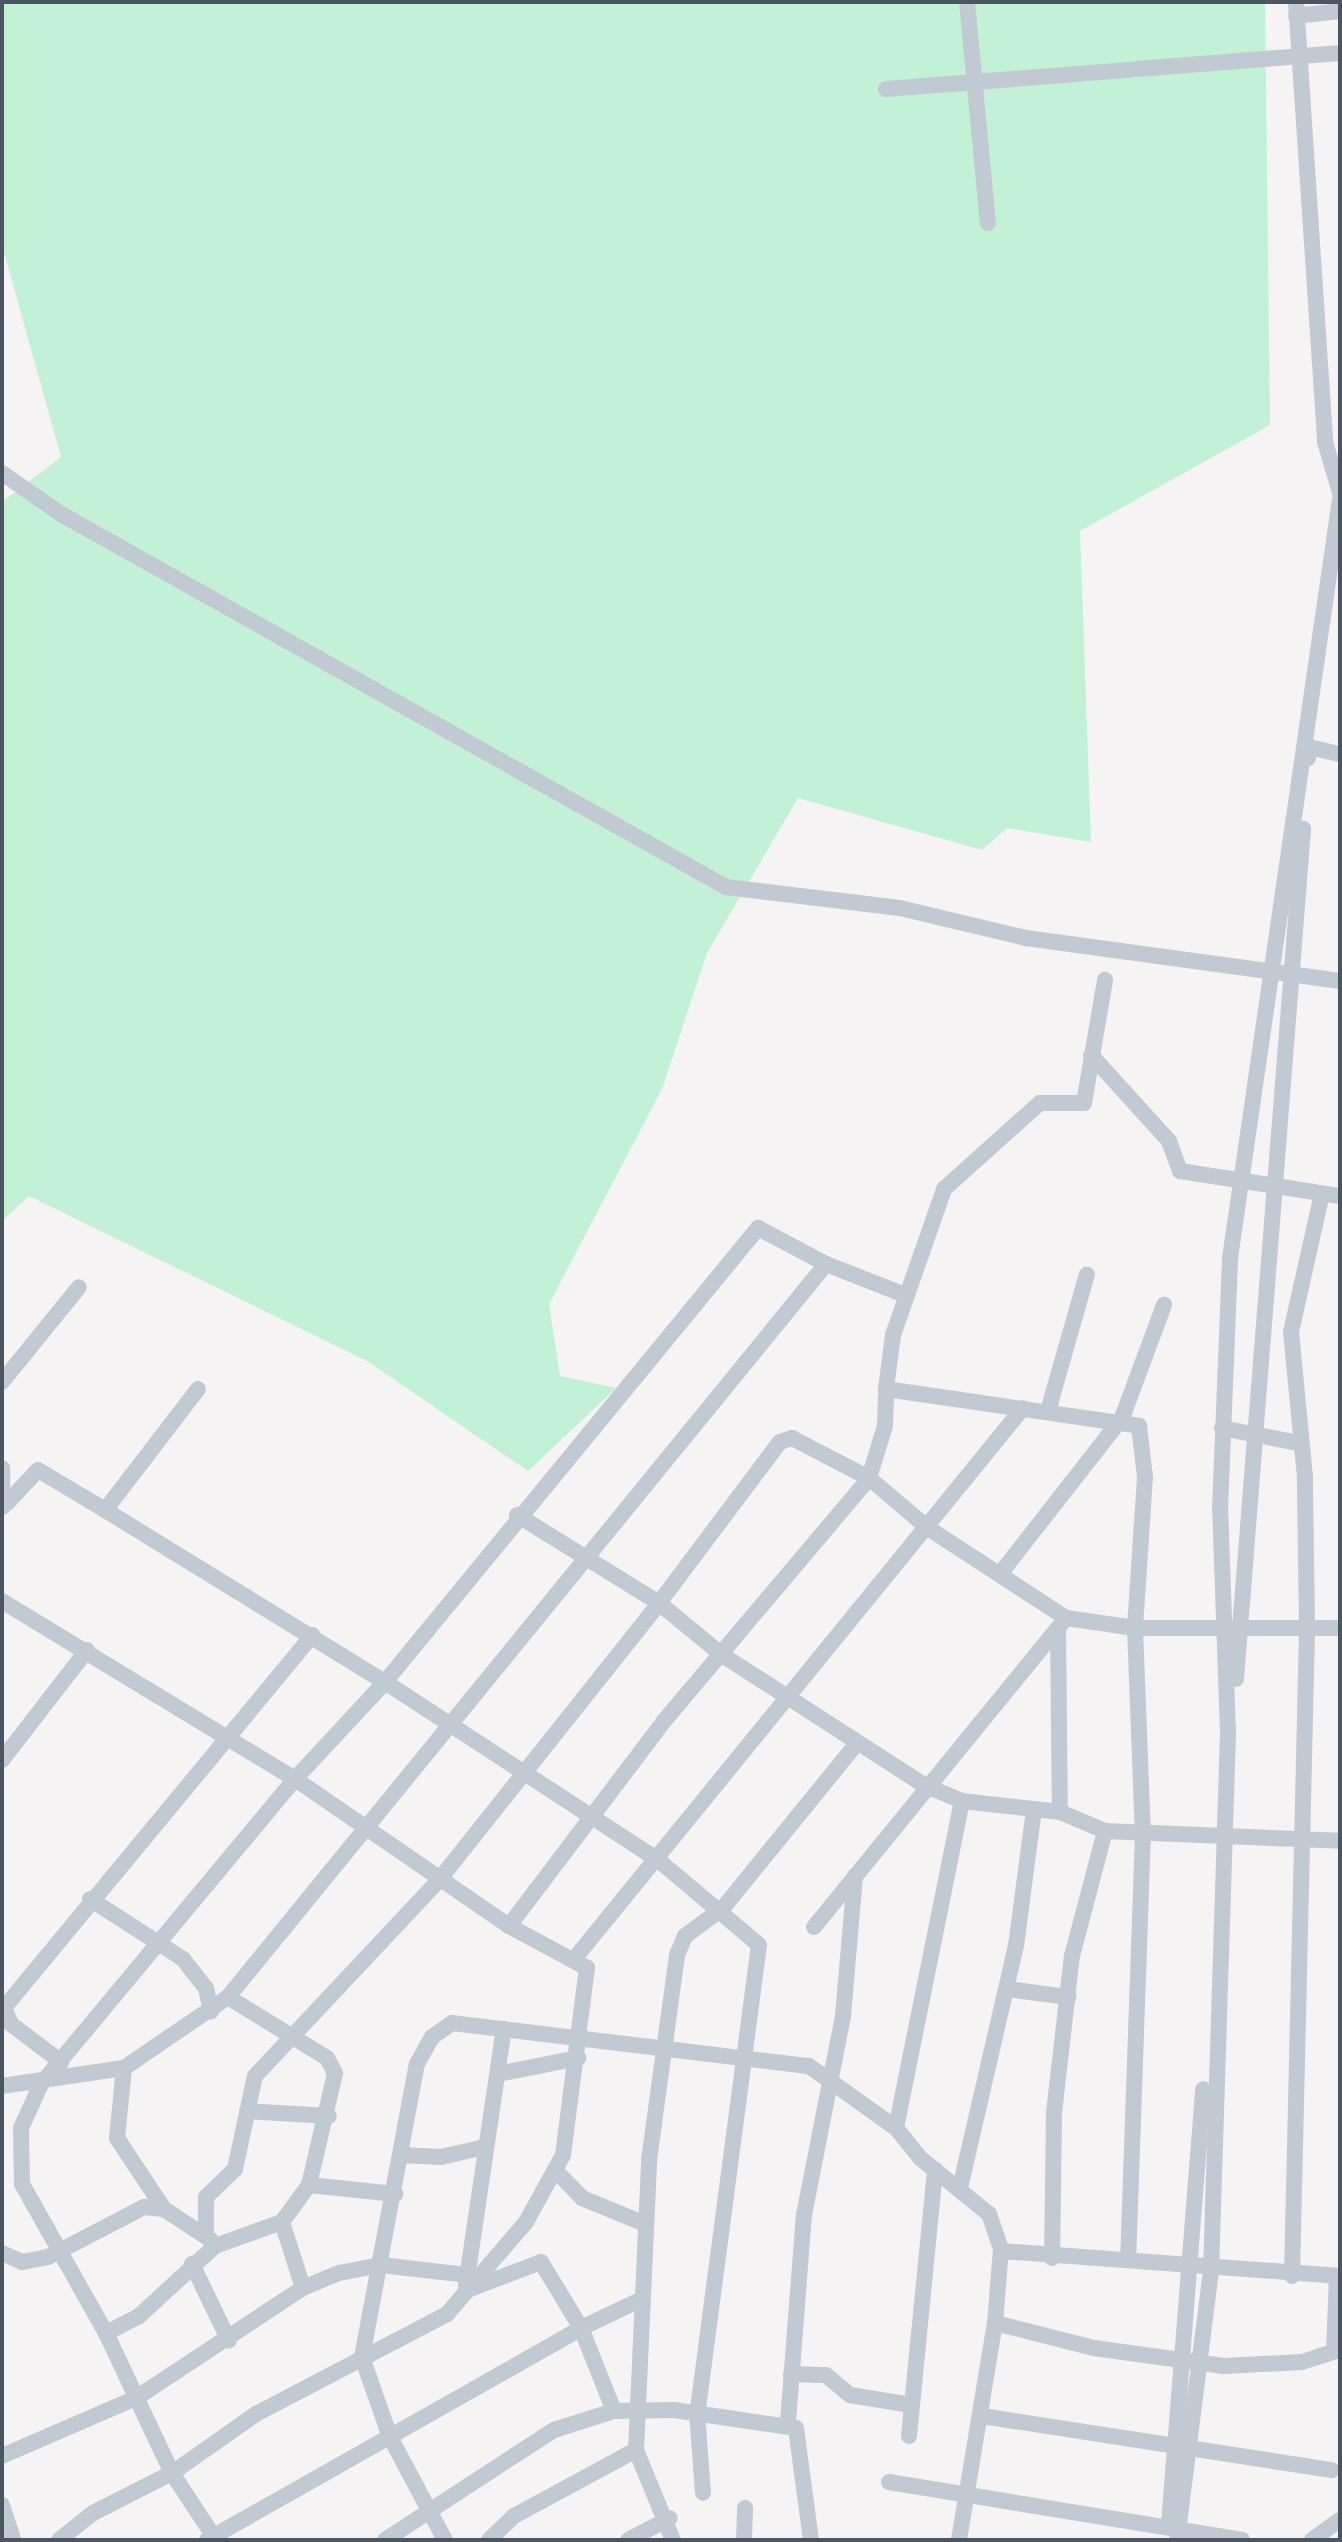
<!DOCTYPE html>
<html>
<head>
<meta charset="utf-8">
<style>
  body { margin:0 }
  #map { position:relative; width:1342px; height:2542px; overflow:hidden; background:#f5f3f3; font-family:"Nunito Sans",sans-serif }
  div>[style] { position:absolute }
  .green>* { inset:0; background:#c3f1d5 }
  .minor>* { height:16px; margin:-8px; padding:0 8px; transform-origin:8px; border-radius:8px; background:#c1cad2 }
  span { translate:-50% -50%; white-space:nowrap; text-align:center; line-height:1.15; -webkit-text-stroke:8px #fff; paint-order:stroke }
  .frame { position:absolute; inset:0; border:4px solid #4a5661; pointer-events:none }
</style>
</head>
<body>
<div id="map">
  <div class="green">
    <div style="clip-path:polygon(2px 2px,1265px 2px,1270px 425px,1080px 531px,1091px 842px,1007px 828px,982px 850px,798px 798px,707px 953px,662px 1089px,549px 1304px,560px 1376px,616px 1388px,528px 1471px,367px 1361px,29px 1196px,2px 1221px,2px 502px,61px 457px,2px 245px)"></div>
  </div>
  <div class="minor">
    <div style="left:967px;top:2px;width:222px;rotate:84.6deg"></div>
    <div style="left:1296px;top:2px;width:441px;rotate:86.2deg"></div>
    <div style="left:1325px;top:442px;width:53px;rotate:73.6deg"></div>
    <div style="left:1296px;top:16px;width:44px;rotate:-6.5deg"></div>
    <div style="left:1137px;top:69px;width:204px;rotate:-4.5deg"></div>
    <div style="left:886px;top:89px;width:244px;rotate:-4.5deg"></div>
    <div style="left:2px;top:473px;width:72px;rotate:34.8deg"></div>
    <div style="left:61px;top:514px;width:762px;rotate:29.29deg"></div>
    <div style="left:726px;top:887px;width:175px;rotate:6.9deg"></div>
    <div style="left:900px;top:908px;width:130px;rotate:13.4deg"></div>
    <div style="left:1026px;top:938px;width:317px;rotate:7.8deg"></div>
    <div style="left:1308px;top:758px;width:11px;rotate:-85deg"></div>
    <div style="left:1309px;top:747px;width:32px;rotate:13deg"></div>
    <div style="left:1091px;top:1055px;width:116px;rotate:47.8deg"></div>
    <div style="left:1169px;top:1141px;width:32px;rotate:70deg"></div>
    <div style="left:1180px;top:1171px;width:162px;rotate:8.9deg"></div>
    <div style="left:2px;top:1382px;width:122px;rotate:-51deg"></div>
    <div style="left:198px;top:1389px;width:153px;rotate:127.5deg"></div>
    <div style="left:105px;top:1510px;width:329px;rotate:31.6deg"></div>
    <div style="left:385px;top:1682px;width:588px;rotate:-50.59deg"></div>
    <div style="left:758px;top:1228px;width:77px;rotate:27.9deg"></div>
    <div style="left:886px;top:1389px;width:54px;rotate:-82.6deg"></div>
    <div style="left:893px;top:1335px;width:155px;rotate:-70.7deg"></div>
    <div style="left:944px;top:1189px;width:129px;rotate:-41.9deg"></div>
    <div style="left:1040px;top:1103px;width:44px"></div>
    <div style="left:1084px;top:1103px;width:125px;rotate:-80.3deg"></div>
    <div style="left:1048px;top:1411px;width:142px;rotate:-74.1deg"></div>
    <div style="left:1222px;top:1428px;width:77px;rotate:11.2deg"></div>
    <div style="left:2px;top:1468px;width:39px;rotate:89deg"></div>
    <div style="left:7px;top:1503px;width:45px;rotate:-46.8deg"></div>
    <div style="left:38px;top:1470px;width:78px;rotate:30.8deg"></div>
    <div style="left:1000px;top:1574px;width:198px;rotate:-52deg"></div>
    <div style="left:1122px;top:1418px;width:121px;rotate:-69.6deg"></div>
    <div style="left:2px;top:1601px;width:343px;rotate:31.3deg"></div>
    <div style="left:295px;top:1779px;width:132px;rotate:-47.1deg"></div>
    <div style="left:385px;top:1682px;width:325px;rotate:33.1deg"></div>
    <div style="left:657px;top:1859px;width:133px;rotate:40.1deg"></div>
    <div style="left:759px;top:1945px;width:472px;rotate:97.5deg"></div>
    <div style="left:697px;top:2413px;width:80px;rotate:85.7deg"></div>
    <div style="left:1058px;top:1629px;width:183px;rotate:89.4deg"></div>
    <div style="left:1236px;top:1679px;width:853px;rotate:-85.49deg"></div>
    <div style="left:2px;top:1760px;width:139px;rotate:-52.3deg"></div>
    <div style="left:1105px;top:1831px;width:235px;rotate:2.4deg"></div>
    <div style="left:90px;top:1899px;width:111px;rotate:32.8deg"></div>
    <div style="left:183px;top:1959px;width:37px;rotate:52deg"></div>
    <div style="left:206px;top:1988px;width:24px;rotate:78deg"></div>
    <div style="left:509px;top:1926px;width:257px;rotate:-52.9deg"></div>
    <div style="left:664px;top:1721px;width:318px;rotate:-49.8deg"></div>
    <div style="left:869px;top:1478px;width:54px;rotate:-72.9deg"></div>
    <div style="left:885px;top:1426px;width:37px;rotate:-88deg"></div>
    <div style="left:886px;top:1389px;width:256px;rotate:8.3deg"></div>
    <div style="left:1139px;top:1426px;width:51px;rotate:83.3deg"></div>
    <div style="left:1145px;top:1477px;width:151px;rotate:93.8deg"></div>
    <div style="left:1135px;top:1628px;width:205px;rotate:87.8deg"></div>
    <div style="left:1143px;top:1833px;width:427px;rotate:92deg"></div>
    <div style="left:814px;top:1927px;width:399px;rotate:-50.8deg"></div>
    <div style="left:575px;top:1958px;width:709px;rotate:-50.84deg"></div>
    <div style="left:1008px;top:1989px;width:61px;rotate:7.6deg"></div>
    <div style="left:4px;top:2008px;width:484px;rotate:-50.4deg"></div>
    <div style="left:4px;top:2008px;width:17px;rotate:66deg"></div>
    <div style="left:11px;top:2024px;width:63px;rotate:37.2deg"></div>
    <div style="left:124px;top:2068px;width:70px;rotate:95.7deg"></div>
    <div style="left:117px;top:2138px;width:85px;rotate:56.5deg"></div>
    <div style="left:498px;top:2074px;width:82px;rotate:-11.3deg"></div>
    <div style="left:2px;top:2086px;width:123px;rotate:-8.4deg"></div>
    <div style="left:124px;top:2068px;width:126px;rotate:-34.3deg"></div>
    <div style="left:228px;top:1997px;width:946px;rotate:-50.79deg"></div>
    <div style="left:826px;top:1264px;width:85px;rotate:21.4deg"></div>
    <div style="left:247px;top:2111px;width:82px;rotate:3.5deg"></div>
    <div style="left:896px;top:2128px;width:334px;rotate:-78.6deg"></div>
    <div style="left:402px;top:2155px;width:39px;rotate:3deg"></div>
    <div style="left:441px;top:2157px;width:45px;rotate:-12.8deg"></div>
    <div style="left:557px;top:2172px;width:36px;rotate:46deg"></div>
    <div style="left:582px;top:2198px;width:68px;rotate:22.4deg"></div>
    <div style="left:309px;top:2185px;width:87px;rotate:5.9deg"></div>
    <div style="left:960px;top:2188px;width:248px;rotate:-77deg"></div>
    <div style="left:1016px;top:1946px;width:138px;rotate:-82.5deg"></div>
    <div style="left:282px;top:2222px;width:69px;rotate:72.3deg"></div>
    <div style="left:206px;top:2233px;width:36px;rotate:-90deg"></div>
    <div style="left:206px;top:2197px;width:40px;rotate:-44deg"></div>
    <div style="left:235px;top:2169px;width:95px;rotate:-77.9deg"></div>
    <div style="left:255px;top:2076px;width:269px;rotate:-46.8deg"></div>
    <div style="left:439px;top:1880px;width:354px;rotate:-51.5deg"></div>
    <div style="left:659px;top:1603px;width:167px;rotate:-148.2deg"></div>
    <div style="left:1001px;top:2251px;width:340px;rotate:4.2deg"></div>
    <div style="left:2px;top:2253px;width:22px;rotate:24deg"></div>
    <div style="left:22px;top:2262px;width:26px;rotate:-11deg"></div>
    <div style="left:48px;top:2257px;width:108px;rotate:-27.5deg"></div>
    <div style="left:144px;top:2207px;width:20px;rotate:6deg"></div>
    <div style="left:164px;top:2209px;width:56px;rotate:33.4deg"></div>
    <div style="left:1052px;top:2258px;width:145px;rotate:-89.2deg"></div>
    <div style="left:1054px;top:2113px;width:158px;rotate:-83.5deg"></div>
    <div style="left:1072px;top:1956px;width:129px;rotate:-75.2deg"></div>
    <div style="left:1105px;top:1831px;width:49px;rotate:-157.1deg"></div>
    <div style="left:1060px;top:1812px;width:99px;rotate:-173.6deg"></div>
    <div style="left:962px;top:1801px;width:41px;rotate:-157.2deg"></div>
    <div style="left:924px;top:1785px;width:242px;rotate:-147.2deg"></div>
    <div style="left:721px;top:1654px;width:80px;rotate:-140.6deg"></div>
    <div style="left:659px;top:1603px;width:201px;rotate:-53.1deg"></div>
    <div style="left:780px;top:1442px;width:13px;rotate:-18deg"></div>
    <div style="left:792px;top:1438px;width:87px;rotate:27.5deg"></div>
    <div style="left:869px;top:1478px;width:77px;rotate:40.3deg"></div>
    <div style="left:928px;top:1528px;width:165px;rotate:33.1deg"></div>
    <div style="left:1066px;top:1618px;width:70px;rotate:8.2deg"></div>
    <div style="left:1135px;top:1628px;width:205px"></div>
    <div style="left:192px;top:2264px;width:85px;rotate:64.3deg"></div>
    <div style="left:1292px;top:2276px;width:647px;rotate:-88.67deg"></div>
    <div style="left:1307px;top:1629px;width:152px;rotate:-90.8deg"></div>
    <div style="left:1305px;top:1477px;width:146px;rotate:-95.5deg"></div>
    <div style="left:1291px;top:1332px;width:142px;rotate:-77.4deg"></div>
    <div style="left:466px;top:2285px;width:259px;rotate:-81.6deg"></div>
    <div style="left:106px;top:2333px;width:36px;rotate:-27deg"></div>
    <div style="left:138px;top:2317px;width:105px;rotate:-42.7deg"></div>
    <div style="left:215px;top:2246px;width:71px;rotate:-19.7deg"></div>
    <div style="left:282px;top:2222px;width:46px;rotate:-53.9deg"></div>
    <div style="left:309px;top:2185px;width:115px;rotate:-76.9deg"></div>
    <div style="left:335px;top:2073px;width:17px;rotate:-118deg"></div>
    <div style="left:327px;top:2058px;width:116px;rotate:-148.4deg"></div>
    <div style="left:1334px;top:2351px;width:75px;rotate:-87.7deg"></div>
    <div style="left:791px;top:2374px;width:35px;rotate:2deg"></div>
    <div style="left:826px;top:2375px;width:31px;rotate:40deg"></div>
    <div style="left:850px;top:2395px;width:62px;rotate:9.3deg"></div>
    <div style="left:614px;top:2411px;width:89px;rotate:-111.7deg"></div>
    <div style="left:581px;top:2328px;width:65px;rotate:-25.4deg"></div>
    <div style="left:982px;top:2416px;width:354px;rotate:8.8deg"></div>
    <div style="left:788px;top:2422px;width:208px;rotate:-85.6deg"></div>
    <div style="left:804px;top:2215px;width:203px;rotate:-78.9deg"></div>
    <div style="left:843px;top:2016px;width:141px;rotate:-85.1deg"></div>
    <div style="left:909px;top:2436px;width:268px;rotate:-84.4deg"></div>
    <div style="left:636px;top:2450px;width:97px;rotate:67.7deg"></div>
    <div style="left:2px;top:2456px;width:146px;rotate:-23.4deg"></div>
    <div style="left:136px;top:2398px;width:200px;rotate:-33.4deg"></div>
    <div style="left:303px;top:2288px;width:39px;rotate:-23deg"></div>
    <div style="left:339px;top:2273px;width:43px;rotate:-10.8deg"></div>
    <div style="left:381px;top:2265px;width:88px;rotate:6.6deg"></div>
    <div style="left:889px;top:2482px;width:358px;rotate:9.3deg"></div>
    <div style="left:2px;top:2505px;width:36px;rotate:72deg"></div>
    <div style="left:1169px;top:2524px;width:436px;rotate:-85.5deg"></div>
    <div style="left:59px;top:2540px;width:43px;rotate:-38.5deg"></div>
    <div style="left:93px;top:2513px;width:89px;rotate:-26.9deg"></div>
    <div style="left:172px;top:2473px;width:103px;rotate:-35.1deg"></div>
    <div style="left:256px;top:2414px;width:216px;rotate:-27.6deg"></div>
    <div style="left:447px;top:2314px;width:121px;rotate:-49.3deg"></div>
    <div style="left:526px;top:2222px;width:77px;rotate:-61.1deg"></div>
    <div style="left:563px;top:2155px;width:189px;rotate:-82.7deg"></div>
    <div style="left:587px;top:1968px;width:89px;rotate:-151.7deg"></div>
    <div style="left:509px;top:1926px;width:260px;rotate:-145.5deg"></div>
    <div style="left:295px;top:1779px;width:397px;rotate:129.8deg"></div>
    <div style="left:41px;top:2084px;width:48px;rotate:114.4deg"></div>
    <div style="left:21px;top:2128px;width:56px;rotate:89deg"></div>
    <div style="left:22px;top:2184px;width:171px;rotate:60.6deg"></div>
    <div style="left:106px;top:2333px;width:155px;rotate:64.8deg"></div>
    <div style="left:172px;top:2473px;width:80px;rotate:56.7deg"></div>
    <div style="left:207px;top:2540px;width:430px;rotate:-29.5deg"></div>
    <div style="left:581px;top:2328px;width:77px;rotate:-121.2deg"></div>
    <div style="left:541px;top:2262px;width:76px;rotate:159.2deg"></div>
    <div style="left:385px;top:2540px;width:202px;rotate:-33.1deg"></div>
    <div style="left:554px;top:2430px;width:63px;rotate:-17.6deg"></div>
    <div style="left:614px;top:2411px;width:60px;rotate:-1deg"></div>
    <div style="left:674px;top:2410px;width:123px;rotate:8.4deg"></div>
    <div style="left:796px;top:2428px;width:113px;rotate:82.4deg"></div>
    <div style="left:445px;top:2540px;width:117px;rotate:-118.1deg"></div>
    <div style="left:390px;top:2437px;width:85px;rotate:-109.3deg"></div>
    <div style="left:362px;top:2357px;width:298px;rotate:-79.4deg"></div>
    <div style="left:417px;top:2064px;width:31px;rotate:-61deg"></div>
    <div style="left:432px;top:2037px;width:24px;rotate:-35deg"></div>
    <div style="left:452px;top:2023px;width:360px;rotate:6.9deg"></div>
    <div style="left:809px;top:2066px;width:107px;rotate:35.5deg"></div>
    <div style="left:896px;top:2128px;width:38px;rotate:51deg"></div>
    <div style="left:920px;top:2158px;width:89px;rotate:39.1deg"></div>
    <div style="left:989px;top:2214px;width:37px;rotate:71deg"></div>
    <div style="left:1001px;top:2249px;width:74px;rotate:94.6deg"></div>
    <div style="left:995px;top:2323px;width:102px;rotate:14.2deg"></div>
    <div style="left:1094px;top:2348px;width:131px;rotate:7.9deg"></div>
    <div style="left:1224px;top:2366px;width:78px;rotate:-2.9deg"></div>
    <div style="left:1302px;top:2362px;width:40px;rotate:-18deg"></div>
    <div style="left:489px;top:2540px;width:35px;rotate:-44deg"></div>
    <div style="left:514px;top:2516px;width:139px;rotate:-28.4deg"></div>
    <div style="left:636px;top:2450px;width:290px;rotate:-87.4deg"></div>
    <div style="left:649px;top:2160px;width:207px;rotate:-82.2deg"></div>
    <div style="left:677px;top:1955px;width:21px;rotate:-67deg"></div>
    <div style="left:685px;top:1936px;width:47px;rotate:-36.4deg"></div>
    <div style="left:723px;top:1908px;width:213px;rotate:-50.9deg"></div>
    <div style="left:628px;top:2540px;width:47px;rotate:-27.6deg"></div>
    <div style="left:744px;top:2540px;width:32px;rotate:-88deg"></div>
    <div style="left:959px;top:2540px;width:220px;rotate:-80.6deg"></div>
    <div style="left:1177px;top:2540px;width:271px;rotate:-82.8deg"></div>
    <div style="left:1211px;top:2271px;width:538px;rotate:-88.19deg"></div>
    <div style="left:1228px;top:1733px;width:224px;rotate:-92deg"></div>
    <div style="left:1220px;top:1509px;width:251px;rotate:-87.7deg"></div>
    <div style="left:1230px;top:1258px;width:767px;rotate:-81.75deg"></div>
    <div style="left:1312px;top:2540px;width:34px;rotate:-36deg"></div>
  </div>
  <div class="frame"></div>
</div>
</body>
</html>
